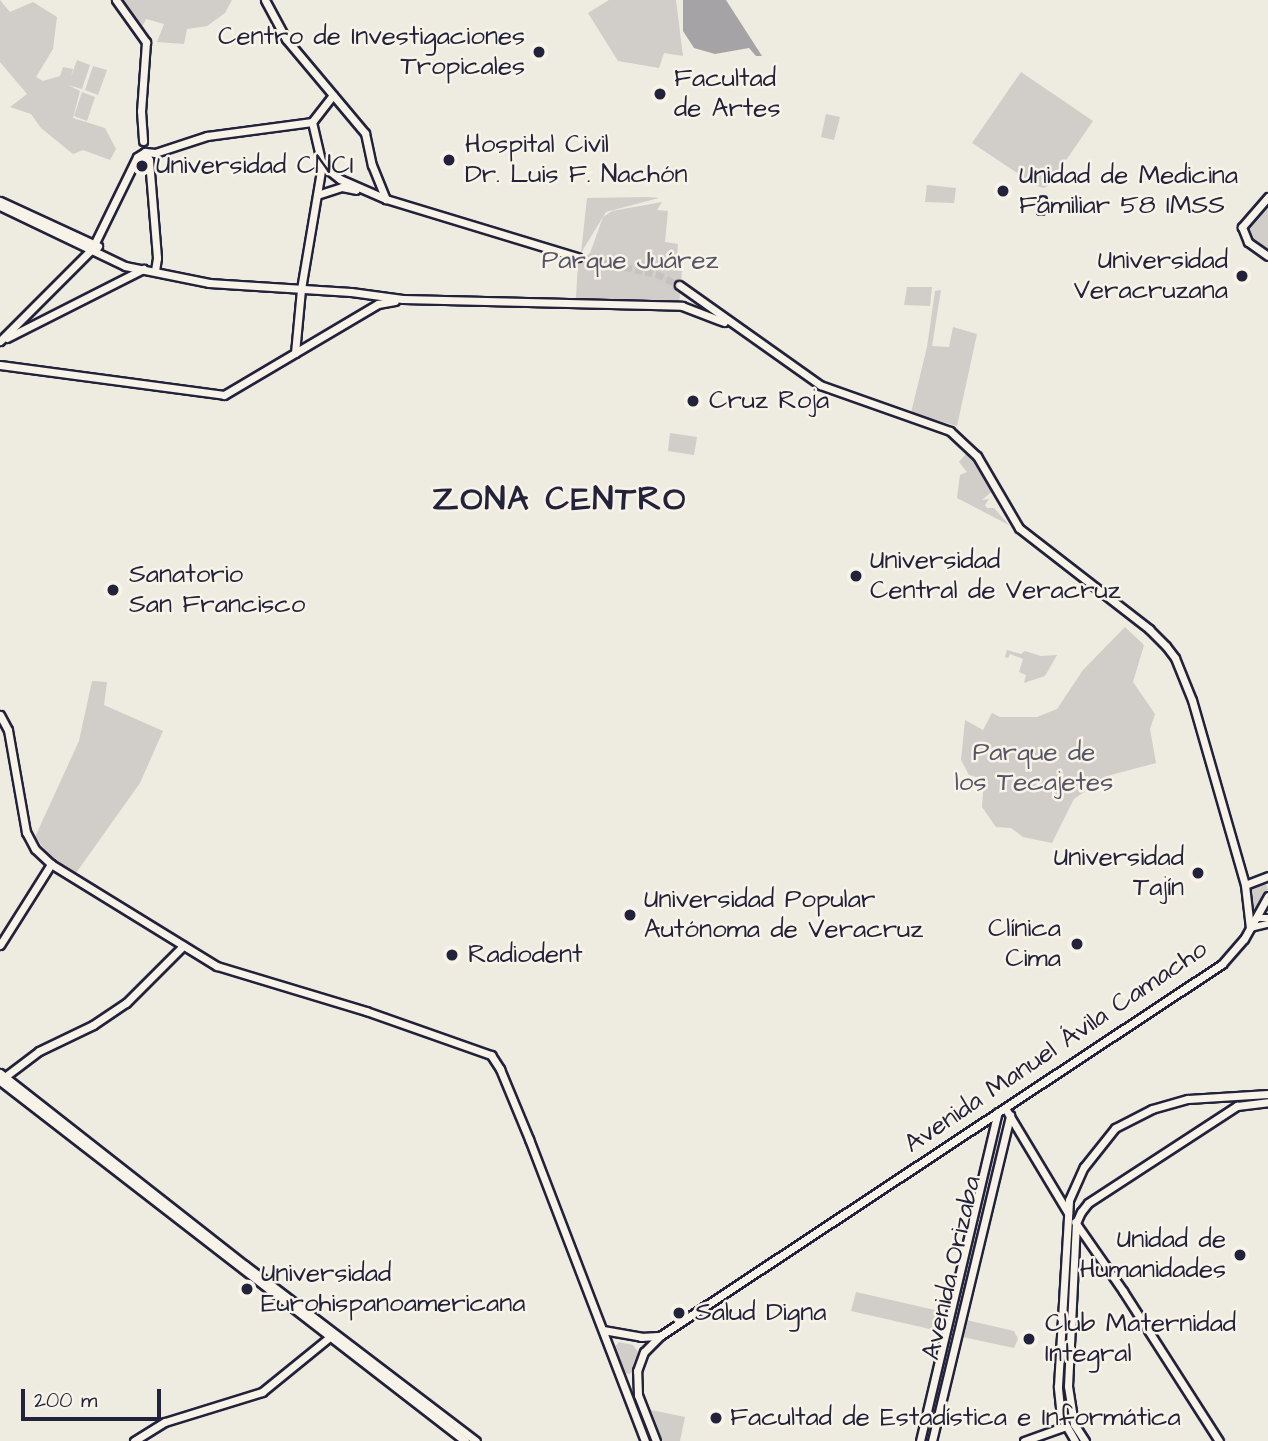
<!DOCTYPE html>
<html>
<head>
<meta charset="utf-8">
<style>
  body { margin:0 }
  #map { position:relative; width:1268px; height:1441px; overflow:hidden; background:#eeebe1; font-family:"Architects Daughter",sans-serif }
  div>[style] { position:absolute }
  .green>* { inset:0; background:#d1cdc9 }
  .water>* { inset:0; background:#a6a3a6 }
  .secondary-tunnel>* { height:7px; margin-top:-3.5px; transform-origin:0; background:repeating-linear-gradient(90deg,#c5c3c0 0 7px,transparent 0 10.5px) }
  .roads { filter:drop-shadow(2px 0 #22223b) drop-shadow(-2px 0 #22223b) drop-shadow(0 2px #22223b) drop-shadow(0 -2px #22223b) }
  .tertiary>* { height:6px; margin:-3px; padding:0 3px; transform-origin:3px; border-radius:3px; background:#f7f3e8 }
  .secondary>* { height:7px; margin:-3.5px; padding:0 3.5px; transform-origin:3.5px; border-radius:3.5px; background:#f7f3e8 }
  .dots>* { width:19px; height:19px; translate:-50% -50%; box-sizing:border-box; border:4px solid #f7f3e8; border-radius:50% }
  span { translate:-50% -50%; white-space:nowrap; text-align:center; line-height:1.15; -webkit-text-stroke:5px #f7f3e8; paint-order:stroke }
  .poi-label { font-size:26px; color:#22223b }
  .right { translate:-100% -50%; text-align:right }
  .left { translate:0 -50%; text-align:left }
  .park-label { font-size:26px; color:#575566 }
  .street-label { font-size:26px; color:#22223b }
  .district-label { font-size:33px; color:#22223b; font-weight:700; letter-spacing:2px }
  .scale { position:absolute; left:21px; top:1389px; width:140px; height:32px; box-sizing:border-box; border:4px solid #22223b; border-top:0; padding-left:9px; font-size:21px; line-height:24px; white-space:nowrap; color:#22223b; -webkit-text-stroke:5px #f7f3e8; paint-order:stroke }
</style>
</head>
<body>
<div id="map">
  <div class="green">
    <div style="clip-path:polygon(0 0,10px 12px,33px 2px,57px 17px,53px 49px,36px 77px,43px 81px,60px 76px,63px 67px,73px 69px,71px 77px,77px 60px,90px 65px,82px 89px,68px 85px,80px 91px,73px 118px,105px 128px,116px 149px,110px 160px,83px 150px,73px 154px,41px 128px,31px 114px,10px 107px,27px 94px,0 62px)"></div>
    <div style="clip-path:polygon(116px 0,232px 0,225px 13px,207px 26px,187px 29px,184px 44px,157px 42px,164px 24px,146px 19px,141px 29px)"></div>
    <div style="clip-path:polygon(609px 0,676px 0,683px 56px,664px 53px,659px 68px,618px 61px,588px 13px)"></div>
    <div style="clip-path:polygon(93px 66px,107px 70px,98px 95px,85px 90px)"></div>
    <div style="clip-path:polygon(1021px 72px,1093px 121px,1049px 185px,1044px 188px,1037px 186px,972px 143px)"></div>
    <div style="clip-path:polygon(82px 92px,95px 97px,87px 121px,74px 116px)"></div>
    <div style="clip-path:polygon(826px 114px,840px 117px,834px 140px,821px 137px)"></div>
    <div style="clip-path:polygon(927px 185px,956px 188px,954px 203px,925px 202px)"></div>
    <div style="clip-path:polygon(587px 198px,648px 197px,659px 198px,606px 212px,581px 253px)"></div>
    <div style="clip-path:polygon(662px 202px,657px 210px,668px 211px,665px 242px,678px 244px,676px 269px,682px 271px,679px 304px,576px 298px,578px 262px,590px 253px,603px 217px,612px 211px)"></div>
    <div style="clip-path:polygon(1268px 202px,1268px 254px,1253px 243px,1247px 230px,1248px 224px)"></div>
    <div style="clip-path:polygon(907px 287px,932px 287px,930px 306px,904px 305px)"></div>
    <div style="clip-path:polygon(941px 290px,932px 346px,949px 347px,953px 327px,977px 334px,957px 426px,911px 413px,927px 347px,935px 291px)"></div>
    <div style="clip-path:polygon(670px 433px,697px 437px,694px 455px,668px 451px)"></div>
    <div style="clip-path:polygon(971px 448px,995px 489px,982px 500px,989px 499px,985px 505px,987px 508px,994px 508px,1009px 525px,957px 498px,960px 475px,967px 472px,959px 462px)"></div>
    <div style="clip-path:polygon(1125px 627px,1144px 645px,1133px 682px,1155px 714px,1150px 729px,1156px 763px,1107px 776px,1074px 799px,1052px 843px,1023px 837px,1011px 828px,996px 827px,982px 807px,984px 779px,969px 775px,961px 760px,965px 720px,983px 730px,992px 713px,1000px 717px,1037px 717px,1057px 709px,1083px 670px)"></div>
    <div style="clip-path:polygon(1007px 650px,1021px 654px,1025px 651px,1041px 656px,1057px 655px,1045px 676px,1024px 683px,1026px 675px,1019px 672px,1023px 659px,1010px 654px,1008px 658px,1005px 657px)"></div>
    <div style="clip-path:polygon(92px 681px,107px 682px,104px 705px,163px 731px,140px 783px,76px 873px,52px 858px,35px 837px,79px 741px)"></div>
    <div style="clip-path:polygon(1262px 882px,1266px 883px,1268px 890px,1252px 917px,1247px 889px)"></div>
    <div style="clip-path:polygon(997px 1131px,1003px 1134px,982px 1220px,976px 1218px)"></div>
    <div style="clip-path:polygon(975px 1222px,981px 1224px,961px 1311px,954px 1309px)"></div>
    <div style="clip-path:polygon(1067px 1225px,1071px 1230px,1066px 1401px,1069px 1422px,1066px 1424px,1061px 1400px)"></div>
    <div style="clip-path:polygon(856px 1292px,948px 1313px,943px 1332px,851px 1311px)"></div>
    <div style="clip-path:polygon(962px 1319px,1014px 1331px,1018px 1339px,1014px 1348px,958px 1336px)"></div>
    <div style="clip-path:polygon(946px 1340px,951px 1342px,936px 1413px,929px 1411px)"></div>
    <div style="clip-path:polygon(619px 1342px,633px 1345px,640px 1355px,634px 1371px,629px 1374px,623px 1373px,613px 1349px)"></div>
    <div style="clip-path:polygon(651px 1410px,685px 1417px,680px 1441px,662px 1441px)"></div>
  </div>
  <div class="water">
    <div style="clip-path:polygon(683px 0,726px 0,762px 56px,756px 56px,749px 48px,715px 54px,694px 48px,683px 31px)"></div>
  </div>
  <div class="secondary-tunnel">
    <div style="left:584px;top:258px;width:75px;rotate:12.4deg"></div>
    <div style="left:657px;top:274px;width:25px;rotate:27deg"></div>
  </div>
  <div class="roads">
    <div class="tertiary">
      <div style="left:1041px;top:211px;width:11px;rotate:-80deg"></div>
      <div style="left:1257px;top:918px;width:11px"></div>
      <div style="left:1250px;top:928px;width:18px;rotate:-13deg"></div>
    </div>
    <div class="secondary">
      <div style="left:116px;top:0;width:52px;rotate:54.5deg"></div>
      <div style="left:146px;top:42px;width:69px;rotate:94.1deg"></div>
      <div style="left:141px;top:111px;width:30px;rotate:86deg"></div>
      <div style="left:265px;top:0;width:44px;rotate:61.7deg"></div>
      <div style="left:286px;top:39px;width:123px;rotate:50deg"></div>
      <div style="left:365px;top:133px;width:33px;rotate:78deg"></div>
      <div style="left:372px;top:165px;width:37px;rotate:68deg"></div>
      <div style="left:312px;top:122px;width:34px;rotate:-52deg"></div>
      <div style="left:145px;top:152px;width:10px;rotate:6deg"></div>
      <div style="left:155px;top:153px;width:55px;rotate:-18.1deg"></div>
      <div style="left:207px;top:136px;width:106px;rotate:-7.6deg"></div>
      <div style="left:145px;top:152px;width:9px;rotate:63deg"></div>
      <div style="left:149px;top:160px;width:98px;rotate:85.3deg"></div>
      <div style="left:157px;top:258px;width:12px;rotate:99deg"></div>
      <div style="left:322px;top:165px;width:23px;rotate:38deg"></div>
      <div style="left:340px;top:179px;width:50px;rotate:23.5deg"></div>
      <div style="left:386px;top:199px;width:200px;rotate:16.9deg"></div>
      <div style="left:317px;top:195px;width:26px;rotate:-18deg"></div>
      <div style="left:342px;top:187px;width:14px;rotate:12deg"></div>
      <div style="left:1268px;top:197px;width:40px;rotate:131deg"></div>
      <div style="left:1242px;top:227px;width:16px;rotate:68deg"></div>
      <div style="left:1248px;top:242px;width:24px;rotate:35deg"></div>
      <div style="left:0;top:201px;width:108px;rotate:24.7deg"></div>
      <div style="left:0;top:206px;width:139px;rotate:25.6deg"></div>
      <div style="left:125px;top:266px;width:86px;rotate:11.4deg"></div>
      <div style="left:209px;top:283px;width:142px;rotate:3.6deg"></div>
      <div style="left:351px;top:292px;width:52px;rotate:7.7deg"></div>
      <div style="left:403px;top:299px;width:279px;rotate:1.4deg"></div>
      <div style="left:682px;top:306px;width:45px;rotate:20.9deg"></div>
      <div style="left:679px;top:285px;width:173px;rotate:35.3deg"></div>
      <div style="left:820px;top:385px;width:138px;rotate:19.5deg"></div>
      <div style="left:950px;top:431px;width:37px;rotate:43deg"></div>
      <div style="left:977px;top:456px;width:83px;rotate:59.7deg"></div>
      <div style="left:1019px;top:528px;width:165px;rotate:37.8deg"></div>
      <div style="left:1149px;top:629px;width:24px;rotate:45deg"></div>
      <div style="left:1166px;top:646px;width:15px;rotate:53deg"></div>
      <div style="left:1175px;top:658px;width:45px;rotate:68deg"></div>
      <div style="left:1192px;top:700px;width:192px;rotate:74deg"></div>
      <div style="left:1245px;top:885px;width:43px;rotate:83.4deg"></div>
      <div style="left:7px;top:338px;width:153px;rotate:-26.9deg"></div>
      <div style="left:0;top:341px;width:130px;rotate:-45deg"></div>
      <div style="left:92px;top:249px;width:102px;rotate:-63.9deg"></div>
      <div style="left:137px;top:157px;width:9px;rotate:-32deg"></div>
      <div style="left:295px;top:353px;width:64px;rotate:-84.6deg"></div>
      <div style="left:301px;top:289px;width:126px;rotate:-80.4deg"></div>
      <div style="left:322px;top:165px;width:44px;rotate:-103.1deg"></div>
      <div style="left:0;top:365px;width:226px;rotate:7.6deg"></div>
      <div style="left:224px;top:395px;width:179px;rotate:-30.6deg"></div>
      <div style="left:378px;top:304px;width:17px;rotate:-10deg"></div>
      <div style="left:0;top:715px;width:17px;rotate:62deg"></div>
      <div style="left:8px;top:730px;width:104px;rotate:80deg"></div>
      <div style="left:26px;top:832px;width:19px;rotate:62deg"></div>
      <div style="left:35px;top:849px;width:22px;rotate:43deg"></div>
      <div style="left:51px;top:864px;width:195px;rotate:31.6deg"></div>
      <div style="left:217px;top:966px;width:156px;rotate:16.8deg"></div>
      <div style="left:366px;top:1011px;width:133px;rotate:19.4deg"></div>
      <div style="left:491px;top:1055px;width:17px;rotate:57deg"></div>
      <div style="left:500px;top:1069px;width:76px;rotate:67.5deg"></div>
      <div style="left:529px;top:1139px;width:324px;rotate:69deg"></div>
      <div style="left:1245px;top:885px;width:25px;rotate:-21deg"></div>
      <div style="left:0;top:945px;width:96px;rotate:-57.8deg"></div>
      <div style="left:0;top:1073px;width:311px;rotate:38.1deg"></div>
      <div style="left:245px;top:1265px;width:290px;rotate:37.3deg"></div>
      <div style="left:2px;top:1079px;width:46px;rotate:-37.1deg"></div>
      <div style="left:39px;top:1051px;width:60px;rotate:-25.7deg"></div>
      <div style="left:93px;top:1025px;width:40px;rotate:-34deg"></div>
      <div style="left:126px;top:1003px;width:81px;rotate:-45deg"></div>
      <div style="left:0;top:1081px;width:588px;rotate:37.75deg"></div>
      <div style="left:1005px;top:1108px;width:122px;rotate:59deg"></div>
      <div style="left:1075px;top:1222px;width:84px;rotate:55.2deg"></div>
      <div style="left:1123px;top:1291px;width:178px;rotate:57.4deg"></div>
      <div style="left:603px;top:1330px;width:39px;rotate:10deg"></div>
      <div style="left:641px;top:1337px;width:17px;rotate:-3deg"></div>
      <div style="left:134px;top:1441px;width:36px;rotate:-32deg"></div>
      <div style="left:165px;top:1422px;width:102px;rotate:-17.2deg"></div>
      <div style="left:262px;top:1392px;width:89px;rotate:-39.1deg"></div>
      <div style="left:656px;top:1441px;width:49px;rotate:-111.4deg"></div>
      <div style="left:638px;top:1395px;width:24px;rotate:-92deg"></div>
      <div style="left:637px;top:1371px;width:20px;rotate:-70deg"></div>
      <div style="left:644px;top:1352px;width:23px;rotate:-45deg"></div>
      <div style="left:660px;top:1336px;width:674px;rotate:-33.5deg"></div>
      <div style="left:1222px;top:964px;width:33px;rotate:-49deg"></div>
      <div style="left:1244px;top:939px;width:49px;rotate:-60.8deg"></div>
      <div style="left:920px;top:1441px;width:338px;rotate:-76.7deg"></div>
      <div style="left:932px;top:1441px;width:335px;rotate:-76.5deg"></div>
      <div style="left:1024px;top:1441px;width:45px;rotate:-19.7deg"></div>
      <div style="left:1075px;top:1441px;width:28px;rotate:-120deg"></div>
      <div style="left:1061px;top:1417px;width:31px;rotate:-96deg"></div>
      <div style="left:1058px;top:1386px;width:186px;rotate:-86.6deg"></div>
      <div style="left:1069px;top:1200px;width:36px;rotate:-66deg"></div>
      <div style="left:1084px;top:1167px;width:50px;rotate:-51.5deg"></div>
      <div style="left:1115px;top:1128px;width:42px;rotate:-27.2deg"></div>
      <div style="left:1152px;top:1109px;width:37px;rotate:-16deg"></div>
      <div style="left:1188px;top:1099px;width:80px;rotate:-3.6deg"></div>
      <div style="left:1085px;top:1441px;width:20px;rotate:-123deg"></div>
      <div style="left:1074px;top:1424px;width:38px;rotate:-99deg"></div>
      <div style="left:1068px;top:1386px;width:163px;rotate:-87.2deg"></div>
      <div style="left:1076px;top:1223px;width:12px;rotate:-66deg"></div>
      <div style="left:1081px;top:1212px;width:11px;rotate:-52deg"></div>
      <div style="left:1088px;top:1203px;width:178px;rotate:-33.1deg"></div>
      <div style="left:1237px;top:1106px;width:31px;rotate:-7deg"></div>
    </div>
  </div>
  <div class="dots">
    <div style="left:539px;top:52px;background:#22223b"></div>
    <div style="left:660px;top:94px;background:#22223b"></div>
    <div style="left:449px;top:160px;background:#22223b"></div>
    <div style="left:142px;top:166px;background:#22223b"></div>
    <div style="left:1003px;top:191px;background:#22223b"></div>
    <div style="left:1242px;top:276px;background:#22223b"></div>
    <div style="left:693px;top:401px;background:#22223b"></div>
    <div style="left:856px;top:576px;background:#22223b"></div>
    <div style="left:113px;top:590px;background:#22223b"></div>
    <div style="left:1198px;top:873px;background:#22223b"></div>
    <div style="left:630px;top:915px;background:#22223b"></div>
    <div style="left:1077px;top:944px;background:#22223b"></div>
    <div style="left:452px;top:955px;background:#22223b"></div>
    <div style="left:1240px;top:1255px;background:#22223b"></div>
    <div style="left:247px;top:1289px;background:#22223b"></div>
    <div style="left:679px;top:1313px;background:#22223b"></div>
    <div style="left:1029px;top:1339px;background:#22223b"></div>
    <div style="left:716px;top:1418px;background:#22223b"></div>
  </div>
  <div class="poi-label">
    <span class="right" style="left:525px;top:52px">Centro de Investigaciones<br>Tropicales</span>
    <span class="left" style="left:674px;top:94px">Facultad<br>de Artes</span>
    <span class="left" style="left:465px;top:160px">Hospital Civil<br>Dr. Luis F. Nachón</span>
    <span class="left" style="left:156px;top:166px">Universidad CNCI</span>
    <span class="left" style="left:1019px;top:191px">Unidad de Medicina<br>Familiar 58 IMSS</span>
    <span class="right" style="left:1228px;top:276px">Universidad<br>Veracruzana</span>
    <span class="left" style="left:709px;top:401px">Cruz Roja</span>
    <span class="left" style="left:870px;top:576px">Universidad<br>Central de Veracruz</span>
    <span class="left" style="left:129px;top:590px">Sanatorio<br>San Francisco</span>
    <span class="right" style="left:1184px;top:873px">Universidad<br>Tajín</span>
    <span class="left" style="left:644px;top:915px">Universidad Popular<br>Autónoma de Veracruz</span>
    <span class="right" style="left:1061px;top:944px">Clínica<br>Cima</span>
    <span class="left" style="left:468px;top:955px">Radiodent</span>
    <span class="right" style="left:1226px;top:1255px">Unidad de<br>Humanidades</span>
    <span class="left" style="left:261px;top:1289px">Universidad<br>Eurohispanoamericana</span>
    <span class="left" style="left:695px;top:1313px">Salud Digna</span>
    <span class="left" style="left:1045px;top:1339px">Club Maternidad<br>Integral</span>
    <span class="left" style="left:730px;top:1418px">Facultad de Estadística e Informática</span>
  </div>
  <div class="park-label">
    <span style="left:630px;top:261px">Parque Juárez</span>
    <span style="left:1034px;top:768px">Parque de<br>los Tecajetes</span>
  </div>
  <div class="street-label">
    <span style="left:1056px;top:1047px;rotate:-34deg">Avenida Manuel Ávila Camacho</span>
    <span style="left:952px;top:1268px;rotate:-77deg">Avenida Orizaba</span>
  </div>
  <div class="district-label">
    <span style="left:560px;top:500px">ZONA CENTRO</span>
  </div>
  <div class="scale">200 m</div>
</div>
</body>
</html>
